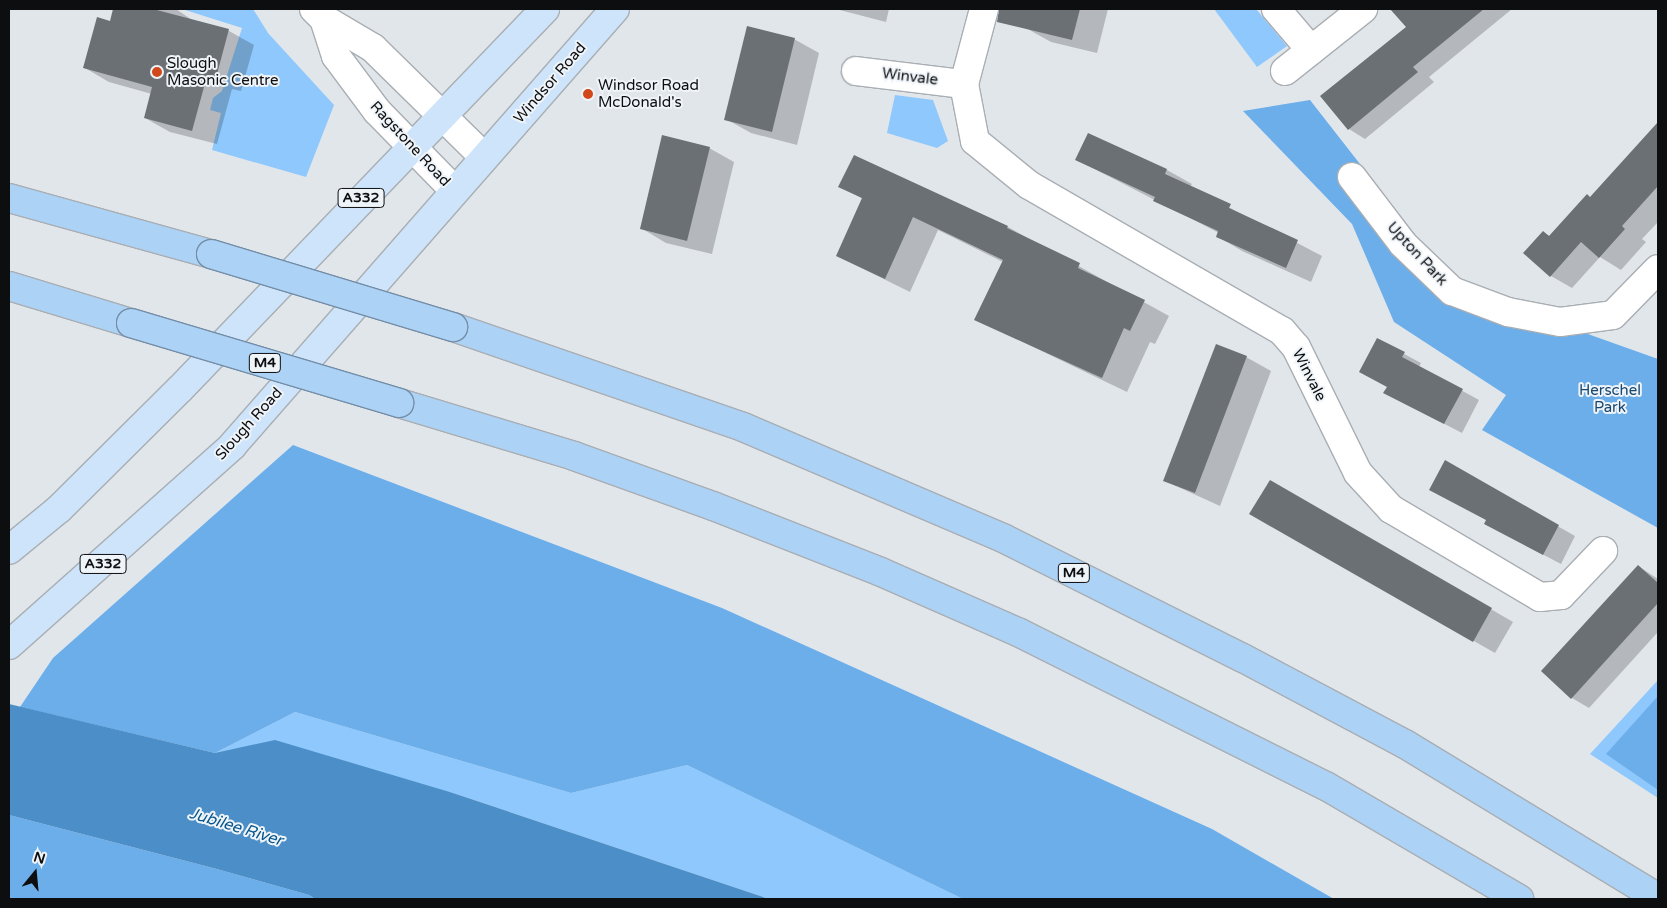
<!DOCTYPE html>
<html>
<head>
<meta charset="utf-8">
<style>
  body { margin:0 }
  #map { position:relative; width:1667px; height:908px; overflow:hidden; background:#e1e6eb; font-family:"Varela Round",sans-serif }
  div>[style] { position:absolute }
  .green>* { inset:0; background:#8ec8fd }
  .forest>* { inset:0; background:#6baeea }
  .water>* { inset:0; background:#4c8ec8 }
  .shadow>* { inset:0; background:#0003 }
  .building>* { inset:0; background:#6b7074 }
  .roads { filter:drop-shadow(1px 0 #a9aeb3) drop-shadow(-1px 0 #a9aeb3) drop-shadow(0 1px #a9aeb3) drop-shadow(0 -1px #a9aeb3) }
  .minor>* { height:28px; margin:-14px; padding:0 14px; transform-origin:14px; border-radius:14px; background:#fff }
  .secondary>* { height:28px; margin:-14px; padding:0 14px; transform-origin:14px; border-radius:14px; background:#fff }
  .primary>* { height:28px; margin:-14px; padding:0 14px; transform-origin:14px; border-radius:14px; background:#cde4fa }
  .motorway>* { height:28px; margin:-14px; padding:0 14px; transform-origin:14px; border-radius:14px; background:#acd2f6 }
  .bridges { filter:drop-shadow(1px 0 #748da6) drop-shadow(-1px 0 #748da6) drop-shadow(0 1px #748da6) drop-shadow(0 -1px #748da6) }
  .motorway-bridge>* { height:28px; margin:-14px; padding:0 14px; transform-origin:14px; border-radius:14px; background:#acd2f6 }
  .dots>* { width:14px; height:14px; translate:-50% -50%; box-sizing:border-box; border:2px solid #eff4f9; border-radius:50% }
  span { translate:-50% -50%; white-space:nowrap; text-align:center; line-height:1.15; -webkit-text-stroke:4px #eff4f9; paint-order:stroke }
  .shield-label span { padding:1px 4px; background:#eff4f9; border:1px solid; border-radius:4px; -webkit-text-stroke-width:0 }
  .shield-label { font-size:14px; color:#0d0e10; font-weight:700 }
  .poi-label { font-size:15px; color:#0d0e10 }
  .left { translate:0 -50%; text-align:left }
  .street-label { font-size:15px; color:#0d0e10 }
  .park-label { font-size:15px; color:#17476f }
  .water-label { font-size:16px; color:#07568d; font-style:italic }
  .frame { position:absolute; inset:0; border:10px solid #0d0e10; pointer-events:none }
  .north { position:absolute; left:10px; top:848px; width:50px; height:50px; -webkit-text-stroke:4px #eff4f9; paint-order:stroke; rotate:17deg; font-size:14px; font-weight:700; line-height:20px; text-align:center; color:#0d0e10 }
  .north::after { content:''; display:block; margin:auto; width:18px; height:22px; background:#0d0e10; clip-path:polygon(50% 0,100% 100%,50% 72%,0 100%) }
</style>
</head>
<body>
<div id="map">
  <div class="green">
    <div style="clip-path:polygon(253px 9px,268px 33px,334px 105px,306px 177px,212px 150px,221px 113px,210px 110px,213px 98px,222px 91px,242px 28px,182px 9px)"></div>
    <div style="clip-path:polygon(1214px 9px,1256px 9px,1287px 46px,1257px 67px)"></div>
    <div style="clip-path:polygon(895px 95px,933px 100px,948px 141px,937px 148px,887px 133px)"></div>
    <div style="clip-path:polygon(1658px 680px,1658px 798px,1590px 754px)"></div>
    <div style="clip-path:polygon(295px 712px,571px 793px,687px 765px,963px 899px,769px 899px,453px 793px,215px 753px)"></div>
  </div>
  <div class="forest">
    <div style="clip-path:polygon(1310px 100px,1456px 287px,1658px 359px,1658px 528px,1482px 430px,1506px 395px,1394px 322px,1352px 224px,1243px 111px)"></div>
    <div style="clip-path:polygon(293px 445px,722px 608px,1212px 829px,1334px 899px,963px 899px,687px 765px,571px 793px,295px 712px,215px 753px,20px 707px,53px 658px)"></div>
    <div style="clip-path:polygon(1658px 696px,1658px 790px,1606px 754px)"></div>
    <div style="clip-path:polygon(9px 815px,213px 868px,309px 895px,315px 899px,9px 899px)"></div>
  </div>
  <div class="water">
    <div style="clip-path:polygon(9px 704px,215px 753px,275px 740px,453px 793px,769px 899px,315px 899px,309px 895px,213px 868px,9px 815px)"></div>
  </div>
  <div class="shadow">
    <div style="clip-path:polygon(115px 9px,176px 9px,192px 20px,229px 31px,254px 45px,241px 91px,232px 89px,217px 144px,170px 132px,145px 118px,152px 94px,109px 82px,85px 68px,111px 22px)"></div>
    <div style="clip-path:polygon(836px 9px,889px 9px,886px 22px)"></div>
    <div style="clip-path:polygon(1030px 9px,1108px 9px,1097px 53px,1051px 42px,1026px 28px)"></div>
    <div style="clip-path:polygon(1392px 9px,1512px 9px,1429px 77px,1434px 82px,1365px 139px,1349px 129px,1407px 27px)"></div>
    <div style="clip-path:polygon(794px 39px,819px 53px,797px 145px,751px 133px,726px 119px)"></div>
    <div style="clip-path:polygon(1658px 124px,1658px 222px,1642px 239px,1646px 242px,1621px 270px,1600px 257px,1572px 288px,1551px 276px,1543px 233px,1550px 236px,1591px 198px)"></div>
    <div style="clip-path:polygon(1088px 134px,1167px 170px,1192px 184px,1190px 187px,1322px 256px,1311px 282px,1242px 251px,1217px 236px,1219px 233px,1077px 160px)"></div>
    <div style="clip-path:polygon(709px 148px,734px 162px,712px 254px,666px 243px,641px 228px)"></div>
    <div style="clip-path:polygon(840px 186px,1008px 227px,1169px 316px,1155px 344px,1150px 342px,1127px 392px,975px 319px,1003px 262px,938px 230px,910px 292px,837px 256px,863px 199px)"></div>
    <div style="clip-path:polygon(1378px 340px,1421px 363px,1419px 367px,1479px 400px,1462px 433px,1402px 402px,1388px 387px)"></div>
    <div style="clip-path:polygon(1246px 357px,1271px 371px,1220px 506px,1165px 481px)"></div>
    <div style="clip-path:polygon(1445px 462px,1575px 536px,1561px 564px,1485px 524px,1487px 520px)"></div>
    <div style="clip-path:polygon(1270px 481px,1513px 622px,1495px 653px,1251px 514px)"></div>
    <div style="clip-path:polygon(1638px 566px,1658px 579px,1658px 632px,1589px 708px,1572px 698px)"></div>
  </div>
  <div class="building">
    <div style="clip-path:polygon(113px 9px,153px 9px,229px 29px,216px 78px,207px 76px,192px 131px,144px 118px,152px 87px,83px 68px,97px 17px,110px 21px)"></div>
    <div style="clip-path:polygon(999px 9px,1080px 9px,1072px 40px,997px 22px)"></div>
    <div style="clip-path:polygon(1390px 9px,1484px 9px,1413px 67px,1418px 72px,1348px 130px,1320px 96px,1406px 27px)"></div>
    <div style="clip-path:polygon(747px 26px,795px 38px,772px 132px,724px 120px)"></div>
    <div style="clip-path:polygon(1658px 122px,1658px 186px,1622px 226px,1625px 229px,1599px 258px,1581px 242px,1550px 277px,1523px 253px,1543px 231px,1549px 236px,1587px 194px,1590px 197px)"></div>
    <div style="clip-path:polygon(1088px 133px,1167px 169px,1165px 174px,1231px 204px,1229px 208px,1298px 240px,1286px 268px,1216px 237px,1218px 231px,1153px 201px,1155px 197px,1075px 160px)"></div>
    <div style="clip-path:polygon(662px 135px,710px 147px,687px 241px,640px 229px)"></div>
    <div style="clip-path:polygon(854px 155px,1008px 226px,1007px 228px,1080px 263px,1078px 268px,1145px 300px,1130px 331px,1124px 328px,1102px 378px,974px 320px,1003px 260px,913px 217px,885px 279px,836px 256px,862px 198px,838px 187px)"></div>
    <div style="clip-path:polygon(1377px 338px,1405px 352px,1402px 357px,1463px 389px,1444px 424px,1383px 393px,1387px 387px,1359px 372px)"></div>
    <div style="clip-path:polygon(1216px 344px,1247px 356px,1195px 493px,1163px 481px)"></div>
    <div style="clip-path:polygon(1445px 460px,1559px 525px,1543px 555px,1484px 524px,1486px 520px,1429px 490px)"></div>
    <div style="clip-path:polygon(1270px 480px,1492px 608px,1473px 642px,1249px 514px)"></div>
    <div style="clip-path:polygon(1638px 565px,1658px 583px,1658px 603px,1571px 699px,1541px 671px)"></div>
  </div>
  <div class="roads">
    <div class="minor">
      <div style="left:984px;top:9px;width:78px;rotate:104.9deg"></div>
      <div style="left:964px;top:84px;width:58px;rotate:79.1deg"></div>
      <div style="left:975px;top:141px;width:70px;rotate:39.2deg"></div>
      <div style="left:1029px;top:185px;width:292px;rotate:30deg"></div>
      <div style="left:1282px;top:331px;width:21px;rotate:49deg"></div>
      <div style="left:1296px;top:347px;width:140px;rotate:63.8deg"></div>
      <div style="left:1358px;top:473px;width:49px;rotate:47.5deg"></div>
      <div style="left:1391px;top:509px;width:173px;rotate:30.6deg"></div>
      <div style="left:1540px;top:597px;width:21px;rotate:-5deg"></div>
      <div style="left:1561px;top:595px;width:61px;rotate:-46.3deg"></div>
      <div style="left:1276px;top:9px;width:54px;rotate:49.5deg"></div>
      <div style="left:856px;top:71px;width:109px;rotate:6.9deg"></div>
      <div style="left:1285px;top:71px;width:100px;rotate:-38.5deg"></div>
      <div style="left:1352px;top:177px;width:84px;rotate:52.7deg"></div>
      <div style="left:1403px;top:244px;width:68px;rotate:43.8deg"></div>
      <div style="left:1452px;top:291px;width:60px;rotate:20.6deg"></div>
      <div style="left:1508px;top:312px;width:53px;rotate:10.9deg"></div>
      <div style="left:1560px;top:322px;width:53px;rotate:-7.5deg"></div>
      <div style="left:1613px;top:315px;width:64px;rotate:-45.6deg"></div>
    </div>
    <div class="secondary">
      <div style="left:314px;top:9px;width:14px;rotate:45deg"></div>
      <div style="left:324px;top:19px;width:57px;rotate:30.6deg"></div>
      <div style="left:373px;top:48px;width:156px;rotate:44.5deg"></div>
      <div style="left:324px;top:19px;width:39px;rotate:72deg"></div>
      <div style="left:336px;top:56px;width:69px;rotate:53.3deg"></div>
      <div style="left:377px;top:111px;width:110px;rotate:45.7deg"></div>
    </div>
    <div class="primary">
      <div style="left:9px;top:550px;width:65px;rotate:-39.4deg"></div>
      <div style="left:59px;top:509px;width:170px;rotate:-44.8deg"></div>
      <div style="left:180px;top:389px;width:527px;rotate:-46.15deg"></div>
      <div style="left:9px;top:645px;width:299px;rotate:-41.7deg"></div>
      <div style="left:232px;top:446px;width:581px;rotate:-48.77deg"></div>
    </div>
    <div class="motorway">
      <div style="left:9px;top:198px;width:210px;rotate:15.5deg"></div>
      <div style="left:9px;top:286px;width:127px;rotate:16.9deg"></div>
      <div style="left:453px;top:327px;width:307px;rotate:19deg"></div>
      <div style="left:743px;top:427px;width:283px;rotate:23.1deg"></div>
      <div style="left:1003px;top:538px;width:268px;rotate:26.6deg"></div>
      <div style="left:1243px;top:658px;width:183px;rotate:28deg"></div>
      <div style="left:1405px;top:744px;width:296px;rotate:31.3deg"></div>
      <div style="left:399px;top:403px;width:183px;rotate:16.8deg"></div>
      <div style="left:574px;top:456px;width:148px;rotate:19.8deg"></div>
      <div style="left:713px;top:506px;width:180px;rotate:21.4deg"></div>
      <div style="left:881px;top:572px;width:150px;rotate:23.7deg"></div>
      <div style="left:1018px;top:632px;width:344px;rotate:26.6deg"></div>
      <div style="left:1326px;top:786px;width:224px;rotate:30.3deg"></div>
    </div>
  </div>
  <div class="bridges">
    <div class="motorway-bridge">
      <div style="left:211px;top:254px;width:253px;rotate:16.8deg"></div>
      <div style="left:131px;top:323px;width:280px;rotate:16.6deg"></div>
    </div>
  </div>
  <div class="dots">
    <div style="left:157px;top:72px;background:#d1491b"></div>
    <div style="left:588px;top:94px;background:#d1491b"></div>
  </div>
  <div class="shield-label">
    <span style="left:361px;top:198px">A332</span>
    <span style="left:265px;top:363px">M4</span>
    <span style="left:103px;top:564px">A332</span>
    <span style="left:1074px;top:573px">M4</span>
  </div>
  <div class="poi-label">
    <span class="left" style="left:167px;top:72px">Slough<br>Masonic Centre</span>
    <span class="left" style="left:598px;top:94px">Windsor Road<br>McDonald's</span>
  </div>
  <div class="street-label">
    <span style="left:910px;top:77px;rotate:7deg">Winvale</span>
    <span style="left:550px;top:83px;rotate:-49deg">Windsor Road</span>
    <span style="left:410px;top:144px;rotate:47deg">Ragstone Road</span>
    <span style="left:1417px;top:254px;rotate:47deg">Upton Park</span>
    <span style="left:1309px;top:375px;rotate:63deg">Winvale</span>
    <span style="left:249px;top:424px;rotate:-48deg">Slough Road</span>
  </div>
  <div class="park-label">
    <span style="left:1610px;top:399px">Herschel<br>Park</span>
  </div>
  <div class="water-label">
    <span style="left:236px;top:827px;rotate:17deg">Jubilee River</span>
  </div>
  <div class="frame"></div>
  <div class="north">N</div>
</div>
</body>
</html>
